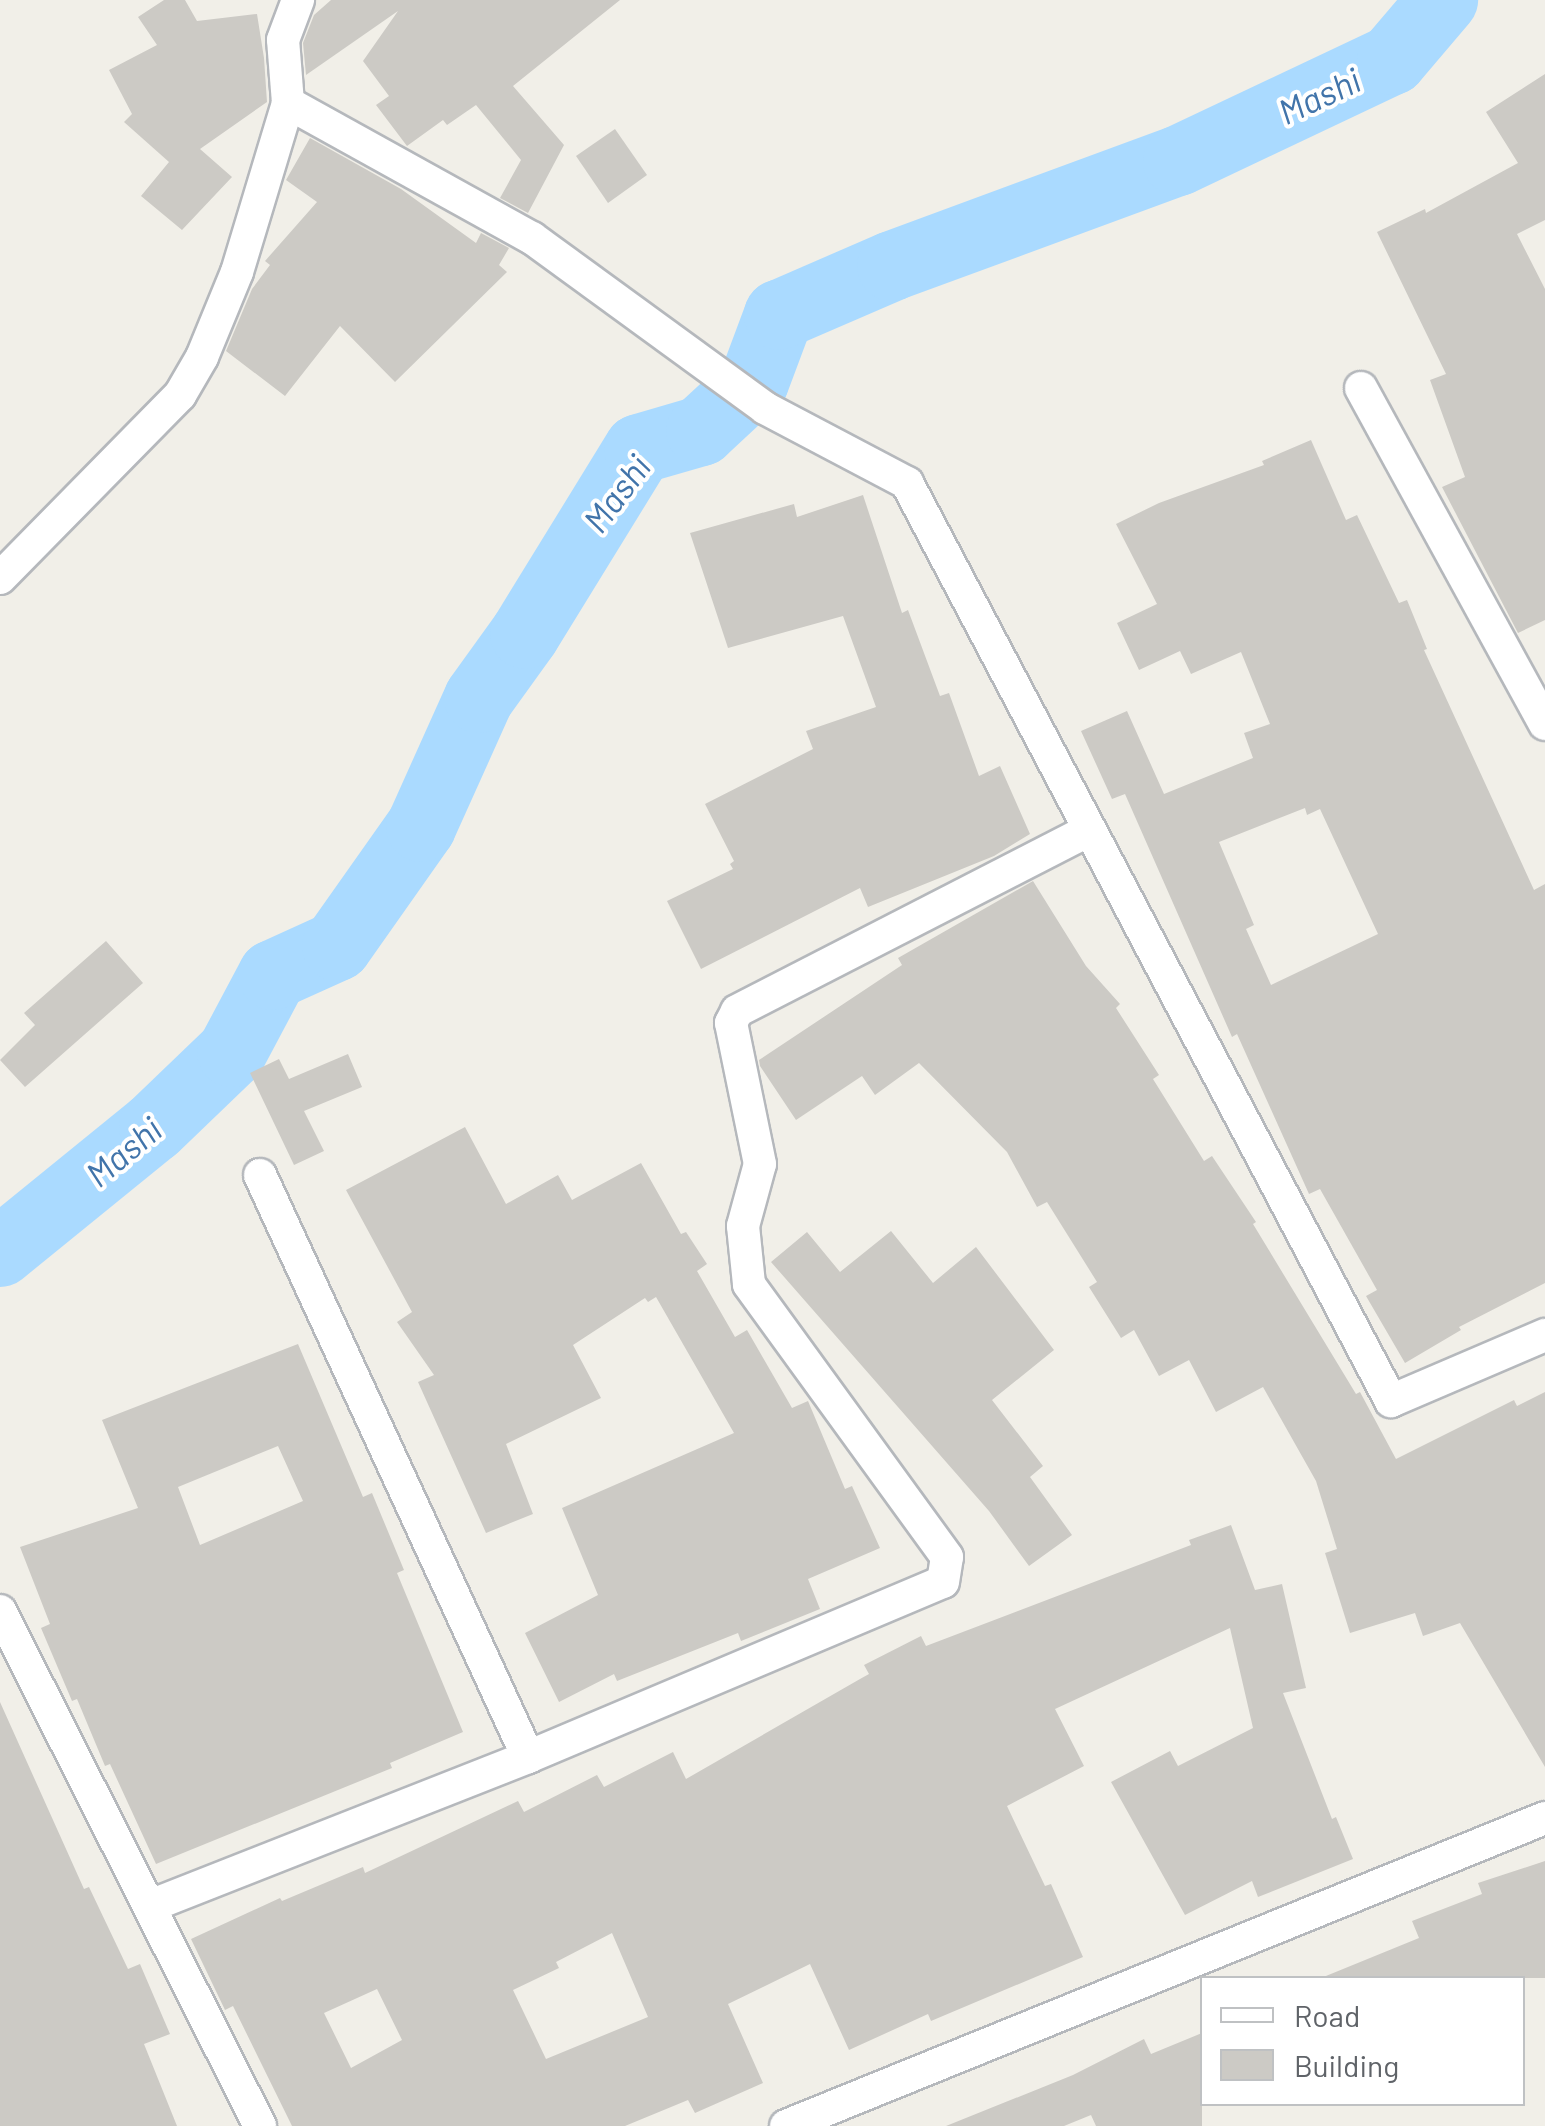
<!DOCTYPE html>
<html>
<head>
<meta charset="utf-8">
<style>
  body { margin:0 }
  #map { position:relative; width:1545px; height:2126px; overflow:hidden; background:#f1efe8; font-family:Barlow,sans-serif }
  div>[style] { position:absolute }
  .river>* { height:70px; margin:-35px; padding:0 35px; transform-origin:35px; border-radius:35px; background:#aadaff }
  .building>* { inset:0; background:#cccac5 }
  .roads { filter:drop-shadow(2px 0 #b5b8bc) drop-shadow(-2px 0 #b5b8bc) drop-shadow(0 2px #b5b8bc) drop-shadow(0 -2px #b5b8bc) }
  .minor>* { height:32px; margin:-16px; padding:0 16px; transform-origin:16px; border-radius:16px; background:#fff }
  span { translate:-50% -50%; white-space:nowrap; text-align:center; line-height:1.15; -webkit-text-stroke:8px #fff; paint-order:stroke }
  .water-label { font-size:35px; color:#4174aa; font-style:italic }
  .legend { position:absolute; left:1200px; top:1976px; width:325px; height:130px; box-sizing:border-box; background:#fff; border:2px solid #bfc1c3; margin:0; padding:12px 18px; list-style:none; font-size:30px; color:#5f6368 }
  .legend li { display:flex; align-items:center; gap:20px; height:50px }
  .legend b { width:50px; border:2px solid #bfc1c3 }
</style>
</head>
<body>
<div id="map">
  <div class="river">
    <div style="left:0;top:1252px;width:198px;rotate:-39.1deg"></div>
    <div style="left:154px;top:1127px;width:108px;rotate:-43.9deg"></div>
    <div style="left:232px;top:1052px;width:87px;rotate:-62deg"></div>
    <div style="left:273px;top:975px;width:70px;rotate:-24.4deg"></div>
    <div style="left:337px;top:946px;width:146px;rotate:-54.8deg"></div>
    <div style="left:421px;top:827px;width:141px;rotate:-65.8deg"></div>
    <div style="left:479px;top:698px;width:79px;rotate:-54.3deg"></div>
    <div style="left:525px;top:634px;width:217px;rotate:-58.4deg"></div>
    <div style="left:639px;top:449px;width:65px;rotate:-16.2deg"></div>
    <div style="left:701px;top:431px;width:72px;rotate:-42.8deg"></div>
    <div style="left:754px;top:382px;width:72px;rotate:-69.5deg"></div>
    <div style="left:779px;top:315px;width:123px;rotate:-23.4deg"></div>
    <div style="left:892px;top:266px;width:305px;rotate:-20.2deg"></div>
    <div style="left:1178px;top:161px;width:237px;rotate:-25.3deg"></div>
    <div style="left:1392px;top:60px;width:79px;rotate:-49.6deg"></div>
  </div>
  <div class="building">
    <div style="clip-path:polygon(164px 0,185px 0,197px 21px,257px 14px,264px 58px,267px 102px,200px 149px,232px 177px,182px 230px,141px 196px,169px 162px,124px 122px,132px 114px,109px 70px,157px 45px,138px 17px)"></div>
    <div style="clip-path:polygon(331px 0,620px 0,513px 86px,564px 145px,528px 213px,500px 198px,521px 160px,476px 105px,447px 125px,443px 120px,407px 146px,376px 105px,389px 96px,363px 61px,398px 11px,306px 75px,303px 43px,314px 15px)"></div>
    <div style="clip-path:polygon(1545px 74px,1545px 220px,1517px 234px,1545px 289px,1545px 620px,1518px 633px,1442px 487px,1465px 477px,1430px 380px,1446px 374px,1377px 232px,1425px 209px,1426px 213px,1518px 163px,1486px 112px)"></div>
    <div style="clip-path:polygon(615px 129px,647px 175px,608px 203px,576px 156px)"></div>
    <div style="clip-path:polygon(310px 138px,401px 189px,476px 243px,481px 233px,509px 248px,499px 265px,507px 272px,395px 382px,340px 326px,285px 396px,226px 351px,252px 289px,270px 265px,265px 261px,317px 202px,286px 180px)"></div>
    <div style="clip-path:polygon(evenodd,1311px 440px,1346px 520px,1357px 515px,1399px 603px,1407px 600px,1427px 649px,1424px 650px,1534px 890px,1545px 884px,1545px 1283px,1459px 1327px,1461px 1330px,1405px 1363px,1366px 1296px,1377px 1290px,1320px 1189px,1309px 1194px,1237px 1034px,1232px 1037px,1125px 794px,1112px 799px,1081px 731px,1127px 711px,1164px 794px,1253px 758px,1244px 733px,1270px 724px,1241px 652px,1191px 674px,1180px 651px,1139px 670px,1117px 623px,1157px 604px,1116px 524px,1159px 503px,1264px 465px,1262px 461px,1311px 440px,1305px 808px,1307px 815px,1320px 809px,1378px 934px,1271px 985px,1246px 929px,1254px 925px,1219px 842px,1305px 808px)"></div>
    <div style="clip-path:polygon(863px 495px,902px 613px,908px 610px,940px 696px,949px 693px,979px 776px,1000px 766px,1030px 834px,994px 856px,868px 907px,860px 888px,701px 969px,667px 901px,733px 869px,730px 864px,734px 861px,705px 804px,813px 749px,806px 731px,876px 707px,843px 616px,728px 648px,690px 533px,794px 504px,797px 517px)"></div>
    <div style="clip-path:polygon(1033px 881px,1086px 966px,1120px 1004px,1116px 1008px,1159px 1075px,1153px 1079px,1204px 1161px,1212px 1156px,1256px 1222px,1253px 1224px,1356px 1394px,1360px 1392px,1396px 1459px,1514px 1400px,1517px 1406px,1545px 1392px,1545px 1767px,1460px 1623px,1423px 1636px,1415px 1613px,1350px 1633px,1325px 1553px,1337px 1549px,1316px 1481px,1263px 1387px,1216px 1412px,1189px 1360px,1159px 1376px,1134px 1330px,1121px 1338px,1089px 1287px,1097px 1282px,1047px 1202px,1037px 1207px,1007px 1152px,919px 1063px,875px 1095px,862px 1076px,796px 1120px,760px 1066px,759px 1060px,902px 965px,898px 958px)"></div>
    <div style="clip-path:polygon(106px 941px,143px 983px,25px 1087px,0 1060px,35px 1025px,24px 1013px)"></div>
    <div style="clip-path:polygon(348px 1054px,362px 1087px,304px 1111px,324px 1151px,294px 1165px,250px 1073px,279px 1059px,289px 1079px)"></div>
    <div style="clip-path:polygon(465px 1127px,506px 1204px,558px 1175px,572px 1200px,641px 1163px,681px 1234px,686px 1232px,707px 1264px,697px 1271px,735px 1337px,747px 1330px,792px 1408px,808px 1401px,845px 1489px,852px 1486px,880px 1548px,808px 1579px,820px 1609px,741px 1641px,738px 1633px,617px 1681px,614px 1674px,559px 1702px,525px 1633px,598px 1595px,562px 1508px,734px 1433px,656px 1297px,648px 1302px,645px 1298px,573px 1345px,601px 1398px,506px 1444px,533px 1514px,486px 1533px,418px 1382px,434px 1375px,397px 1322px,412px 1312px,346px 1190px)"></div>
    <div style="clip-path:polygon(891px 1231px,933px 1283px,976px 1247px,1054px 1350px,992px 1400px,1043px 1466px,1030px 1477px,1072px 1535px,1029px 1566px,989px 1511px,771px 1262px,807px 1232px,840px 1272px)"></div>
    <div style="clip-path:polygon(evenodd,298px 1344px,363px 1497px,372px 1493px,404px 1570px,397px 1573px,463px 1732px,390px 1763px,392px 1768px,156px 1864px,110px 1764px,105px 1766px,77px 1699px,72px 1701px,41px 1628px,50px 1624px,20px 1547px,138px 1508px,102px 1420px,298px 1344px,278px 1446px,303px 1501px,200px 1545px,178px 1487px,278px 1446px)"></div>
    <div style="clip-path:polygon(evenodd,1231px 1525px,1255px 1590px,1282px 1584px,1306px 1688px,1283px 1693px,1332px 1819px,1336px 1817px,1353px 1859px,1258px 1897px,1252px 1881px,1185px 1915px,1111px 1782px,1170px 1751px,1178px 1766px,1253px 1728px,1230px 1628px,1055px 1709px,1084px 1766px,1007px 1806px,1045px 1886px,1051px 1884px,1083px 1957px,931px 2021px,928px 2014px,849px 2050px,810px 1964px,728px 2004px,763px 2083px,695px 2113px,688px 2100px,625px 2126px,292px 2126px,233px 2006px,225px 2010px,191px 1939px,280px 1898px,282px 1901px,363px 1867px,365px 1873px,518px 1801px,524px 1812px,597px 1775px,604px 1787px,673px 1752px,686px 1779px,860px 1679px,869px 1674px,864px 1665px,921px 1636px,926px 1646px,1191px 1545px,1189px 1540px,1231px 1525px,612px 1933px,648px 2017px,546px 2059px,513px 1990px,559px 1968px,556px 1962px,612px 1933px,1231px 1525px,377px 1989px,402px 2040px,351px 2068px,324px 2013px,377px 1989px)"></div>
    <div style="clip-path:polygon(0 1702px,84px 1889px,89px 1887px,128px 1969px,140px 1964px,170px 2034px,144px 2044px,177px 2126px,0 2126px)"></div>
    <div style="clip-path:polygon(1545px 1861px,1545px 1978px,1321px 1978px,1419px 1938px,1412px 1921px,1482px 1894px,1478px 1883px)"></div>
    <div style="clip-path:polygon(1202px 2033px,1202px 2126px,1096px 2126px,1091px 2115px,1064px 2126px,946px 2126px,1073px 2075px,1144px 2039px,1151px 2054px)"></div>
  </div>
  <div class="roads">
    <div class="minor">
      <div style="left:288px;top:103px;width:279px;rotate:29deg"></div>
      <div style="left:532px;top:238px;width:288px;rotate:36.1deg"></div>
      <div style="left:765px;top:408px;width:161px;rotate:27.8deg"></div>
      <div style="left:907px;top:483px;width:1038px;rotate:62.2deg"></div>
      <div style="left:1391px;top:1401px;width:168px;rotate:-23.2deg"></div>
      <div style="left:1361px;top:388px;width:383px;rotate:61.3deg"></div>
      <div style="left:0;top:578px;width:257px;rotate:-45.5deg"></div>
      <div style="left:180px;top:395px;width:44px;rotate:-59.9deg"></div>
      <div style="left:202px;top:357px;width:92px;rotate:-67.6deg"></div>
      <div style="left:237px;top:272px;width:177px;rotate:-73.2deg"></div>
      <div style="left:288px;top:103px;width:63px;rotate:-94.5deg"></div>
      <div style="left:283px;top:40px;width:43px;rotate:-69.4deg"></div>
      <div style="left:260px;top:1175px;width:641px;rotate:65.27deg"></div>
      <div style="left:0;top:1611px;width:577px;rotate:63.21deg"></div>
      <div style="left:150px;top:1906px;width:406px;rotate:-21.5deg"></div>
      <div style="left:528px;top:1757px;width:450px;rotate:-22.9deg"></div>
      <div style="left:943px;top:1582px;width:25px;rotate:-81deg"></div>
      <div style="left:947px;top:1557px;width:337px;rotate:-126deg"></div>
      <div style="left:749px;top:1284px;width:58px;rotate:-95.9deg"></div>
      <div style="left:743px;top:1226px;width:64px;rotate:-74.7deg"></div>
      <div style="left:760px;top:1164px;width:144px;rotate:-101.6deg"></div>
      <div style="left:731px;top:1023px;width:13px;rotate:-63deg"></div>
      <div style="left:737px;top:1011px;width:396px;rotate:-27.2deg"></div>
      <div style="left:786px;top:2126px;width:819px;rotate:-22.09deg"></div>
    </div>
  </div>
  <div class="water-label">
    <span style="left:1319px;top:95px;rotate:-25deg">Mashi</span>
    <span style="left:616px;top:493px;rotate:-53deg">Mashi</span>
    <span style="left:123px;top:1151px;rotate:-40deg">Mashi</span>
  </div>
  <ul class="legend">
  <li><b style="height:12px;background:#fff"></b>Road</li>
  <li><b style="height:28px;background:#cccac5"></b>Building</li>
  </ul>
</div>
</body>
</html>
